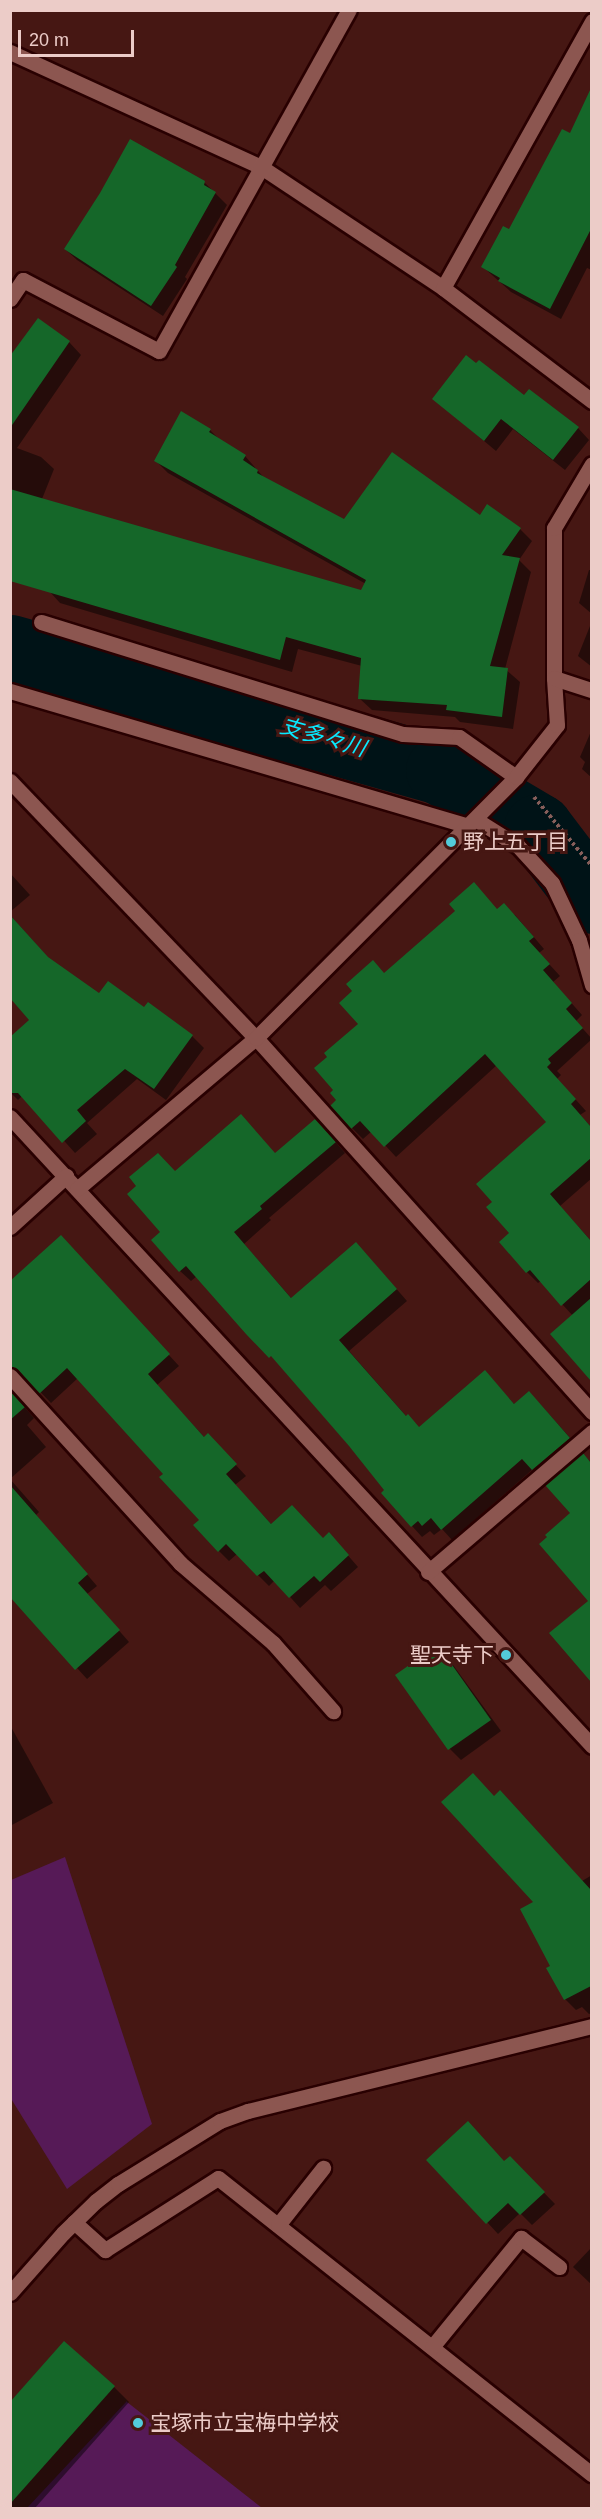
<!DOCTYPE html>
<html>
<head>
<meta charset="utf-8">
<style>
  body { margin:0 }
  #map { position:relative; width:602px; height:2519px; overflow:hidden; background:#461713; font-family:Arial,"Noto Sans JP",sans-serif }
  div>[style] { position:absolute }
  .green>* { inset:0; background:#561a57 }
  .shadow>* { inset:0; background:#0007 }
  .river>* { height:69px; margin:-34.5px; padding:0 34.5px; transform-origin:34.5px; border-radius:34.5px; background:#001317 }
  .building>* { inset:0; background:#156729 }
  .path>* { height:4px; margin-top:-2px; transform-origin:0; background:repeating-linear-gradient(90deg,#875e5a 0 3px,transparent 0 6px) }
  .roads { filter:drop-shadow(2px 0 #290001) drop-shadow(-2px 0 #290001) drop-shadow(0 2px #290001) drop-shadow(0 -2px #290001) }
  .minor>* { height:15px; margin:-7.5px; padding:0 7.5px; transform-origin:7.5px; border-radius:7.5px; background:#8c5650 }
  .dots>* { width:16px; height:16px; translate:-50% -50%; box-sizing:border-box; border:3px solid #461713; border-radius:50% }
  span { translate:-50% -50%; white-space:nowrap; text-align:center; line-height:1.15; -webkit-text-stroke:6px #461713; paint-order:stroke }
  .poi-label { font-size:21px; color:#ecccc8 }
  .left { translate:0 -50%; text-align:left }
  .right { translate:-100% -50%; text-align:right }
  .water-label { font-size:22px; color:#08e8fe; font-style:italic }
  .frame { position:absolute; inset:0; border:12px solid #ecccc8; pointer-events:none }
  .scale { position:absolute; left:18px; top:30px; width:116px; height:27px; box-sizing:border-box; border:3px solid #ecccc8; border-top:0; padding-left:8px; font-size:18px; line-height:21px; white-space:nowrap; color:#ecccc8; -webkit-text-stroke:4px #461713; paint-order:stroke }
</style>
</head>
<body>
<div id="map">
  <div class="green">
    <div style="clip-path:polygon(65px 1857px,152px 2124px,67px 2189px,10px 2097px,11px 1880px)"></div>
    <div style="clip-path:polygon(127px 2401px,127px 2402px,262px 2508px,27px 2508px)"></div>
  </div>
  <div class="shadow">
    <div style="clip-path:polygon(592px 91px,592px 270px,587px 268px,561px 319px,511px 292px,483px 267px,510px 231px,571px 135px)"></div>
    <div style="clip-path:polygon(205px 183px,227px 205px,185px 277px,187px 279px,163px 316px,77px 260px,65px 249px)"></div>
    <div style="clip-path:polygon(69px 342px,81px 355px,17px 448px,41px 457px,54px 469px,42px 499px,362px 592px,366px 584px,168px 473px,155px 460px,210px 430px,222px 442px,245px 456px,266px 480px,344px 521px,480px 517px,520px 529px,532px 541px,519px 560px,531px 572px,505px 669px,520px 682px,513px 729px,460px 722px,455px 717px,372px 710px,359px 698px,362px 666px,298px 649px,292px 672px,60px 603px,10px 548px,10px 359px)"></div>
    <div style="clip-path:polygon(525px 397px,578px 428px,589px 440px,565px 470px,513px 429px,496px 451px,434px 399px)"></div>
    <div style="clip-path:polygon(589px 570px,592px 570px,592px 614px,579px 603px)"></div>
    <div style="clip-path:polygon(592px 621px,592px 667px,578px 656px)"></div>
    <div style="clip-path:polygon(592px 729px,592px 778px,582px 769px,585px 762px,580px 757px)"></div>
    <div style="clip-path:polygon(10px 873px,30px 895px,10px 912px)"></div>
    <div style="clip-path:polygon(497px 910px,515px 915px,544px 949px,539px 953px,560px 976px,553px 982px,582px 1015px,576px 1021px,592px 1039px,557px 1071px,561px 1075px,557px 1079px,586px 1111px,580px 1115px,592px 1128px,592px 1178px,560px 1206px,592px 1242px,592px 1300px,585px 1306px,592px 1312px,592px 1378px,587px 1374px,573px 1316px,541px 1281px,538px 1283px,527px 1272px,501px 1242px,511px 1233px,494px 1202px,548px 1122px,497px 1065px,396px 1157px,372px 1131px,363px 1139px,352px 1128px,339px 1100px,360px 1024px,384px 974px)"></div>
    <div style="clip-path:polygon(10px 915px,51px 961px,99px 995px,144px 1009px,192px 1036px,204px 1048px,166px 1100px,137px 1079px,87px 1123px,97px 1134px,75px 1153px,23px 1095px,18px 1100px,10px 1092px,31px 1020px,10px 996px)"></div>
    <div style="clip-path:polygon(326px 1131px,345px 1153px,269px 1218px,271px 1220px,244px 1244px,292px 1299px,366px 1254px,407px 1301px,349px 1351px,407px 1417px,419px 1428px,485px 1372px,515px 1405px,540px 1404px,580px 1449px,544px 1480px,533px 1469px,452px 1540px,442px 1529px,434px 1535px,430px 1531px,422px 1537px,412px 1526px,383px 1493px,387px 1490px,282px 1367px,197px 1276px,191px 1281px,180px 1271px,162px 1232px,175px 1173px,276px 1155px)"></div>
    <div style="clip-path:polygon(71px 1248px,179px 1366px,157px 1385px,205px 1438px,218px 1446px,246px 1476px,235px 1485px,272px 1525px,339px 1545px,358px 1567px,331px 1591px,325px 1585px,300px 1608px,275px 1580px,269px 1586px,237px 1554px,229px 1561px,219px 1551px,201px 1520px,165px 1474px,78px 1378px,51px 1403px,28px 1379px,20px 1376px,13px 1380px,10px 1390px,10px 1292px)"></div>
    <div style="clip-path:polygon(10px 1391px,34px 1418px,27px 1425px,46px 1447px,10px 1479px)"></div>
    <div style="clip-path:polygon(583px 1455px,592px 1463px,592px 1680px,551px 1634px,590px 1601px,572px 1513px)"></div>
    <div style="clip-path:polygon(10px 1479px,39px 1512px,36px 1515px,97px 1586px,87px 1594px,129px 1642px,87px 1679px,19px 1604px,10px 1582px)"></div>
    <div style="clip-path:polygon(437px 1647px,448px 1658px,501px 1731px,461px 1760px,450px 1749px)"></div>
    <div style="clip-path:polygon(10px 1725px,53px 1803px,10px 1826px)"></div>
    <div style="clip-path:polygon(494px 1797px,582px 1881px,592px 1875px,592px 2013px,589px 2014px,582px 2007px,576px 2010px,565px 1999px,552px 1966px,535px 1903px)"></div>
    <div style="clip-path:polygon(510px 2158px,555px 2204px,532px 2225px,520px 2213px,498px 2234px,487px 2222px,505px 2162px)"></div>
    <div style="clip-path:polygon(592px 2247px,592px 2285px,573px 2267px)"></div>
    <div style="clip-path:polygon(114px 2387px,129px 2402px,35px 2508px,10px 2508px,10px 2405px)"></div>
  </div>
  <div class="river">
    <div style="left:10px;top:649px;width:447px;rotate:15.7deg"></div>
    <div style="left:440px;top:770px;width:114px;rotate:30.6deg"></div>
    <div style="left:538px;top:828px;width:89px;rotate:52.7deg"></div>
  </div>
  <div class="building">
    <div style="clip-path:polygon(591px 88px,591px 229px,550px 309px,498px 281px,500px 278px,481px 267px,503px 226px,509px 229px,562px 129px,570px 133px)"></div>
    <div style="clip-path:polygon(130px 139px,205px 181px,204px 185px,216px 192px,175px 265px,177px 267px,151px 306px,64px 249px,100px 193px)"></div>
    <div style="clip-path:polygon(38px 318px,70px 341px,10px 428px,10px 356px)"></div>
    <div style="clip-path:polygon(466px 355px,476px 363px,479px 360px,524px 395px,529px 389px,579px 427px,553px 460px,501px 419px,484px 441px,432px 399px)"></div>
    <div style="clip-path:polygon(181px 411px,211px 429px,209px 432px,246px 455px,243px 460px,258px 470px,257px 473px,344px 519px,392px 452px,480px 515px,487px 504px,521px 528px,502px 555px,520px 558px,490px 666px,508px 668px,502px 717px,446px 710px,447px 705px,358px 699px,361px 658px,286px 637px,280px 660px,10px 581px,10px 489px,361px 590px,366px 580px,154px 461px)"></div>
    <div style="clip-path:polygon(474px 882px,497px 909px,504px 903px,534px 937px,529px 941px,550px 964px,543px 970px,572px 1003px,566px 1009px,583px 1028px,548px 1059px,551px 1063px,547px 1067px,576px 1099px,571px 1104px,591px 1127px,591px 1158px,550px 1194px,591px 1241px,591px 1279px,561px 1306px,530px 1270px,526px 1273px,499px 1242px,509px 1233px,486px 1207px,492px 1202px,476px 1184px,546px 1122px,485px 1054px,384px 1147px,360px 1121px,351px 1129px,330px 1106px,336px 1100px,330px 1093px,333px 1090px,314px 1068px,327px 1057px,324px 1053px,358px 1024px,339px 1003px,352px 991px,346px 984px,373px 960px,384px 973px,455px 911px,449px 904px)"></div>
    <div style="clip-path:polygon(10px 915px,48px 957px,99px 993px,108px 981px,144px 1007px,148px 1002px,193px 1035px,154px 1089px,125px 1069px,77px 1110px,86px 1121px,62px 1143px,18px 1093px,10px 1093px,10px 1037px,29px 1020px,10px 998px)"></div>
    <div style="clip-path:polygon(241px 1114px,275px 1153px,315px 1119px,336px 1142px,260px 1206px,262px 1209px,234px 1232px,291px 1298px,356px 1242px,397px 1289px,339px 1340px,406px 1416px,408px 1414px,419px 1427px,485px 1370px,514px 1404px,529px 1391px,570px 1438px,532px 1470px,522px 1459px,441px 1530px,431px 1518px,422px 1526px,418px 1521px,411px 1527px,381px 1493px,384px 1490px,349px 1446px,271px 1356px,269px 1358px,246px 1334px,186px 1266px,179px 1272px,151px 1240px,160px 1232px,127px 1194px,136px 1186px,129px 1177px,158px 1153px,175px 1171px)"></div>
    <div style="clip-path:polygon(61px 1235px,170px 1354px,148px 1374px,204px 1437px,208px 1433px,237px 1464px,226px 1474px,271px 1524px,292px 1505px,323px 1538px,329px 1532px,349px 1555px,320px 1582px,314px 1576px,289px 1598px,264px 1571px,257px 1576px,226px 1544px,218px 1552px,193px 1525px,199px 1520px,159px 1477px,163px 1474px,67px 1368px,39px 1394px,17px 1369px,10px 1367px,10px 1281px)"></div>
    <div style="clip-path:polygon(591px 1298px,591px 1381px,550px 1334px)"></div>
    <div style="clip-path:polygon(10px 1391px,25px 1407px,10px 1420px)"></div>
    <div style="clip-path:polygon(583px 1453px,591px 1463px,591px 1682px,549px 1633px,588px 1601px,539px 1544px,547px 1537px,545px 1535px,570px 1513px,545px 1485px)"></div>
    <div style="clip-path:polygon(10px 1485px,88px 1574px,78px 1583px,120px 1630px,75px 1670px,10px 1597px)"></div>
    <div style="clip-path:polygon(438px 1645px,491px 1720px,448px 1750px,395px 1675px)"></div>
    <div style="clip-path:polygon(473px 1773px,494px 1796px,500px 1790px,591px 1890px,591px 1986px,564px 2000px,546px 1968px,550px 1966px,520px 1909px,533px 1902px,441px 1802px)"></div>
    <div style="clip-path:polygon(468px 2121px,504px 2161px,510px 2156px,545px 2192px,520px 2215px,508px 2203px,486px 2224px,426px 2160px)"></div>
    <div style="clip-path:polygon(64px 2341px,115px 2386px,10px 2504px,10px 2402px)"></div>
  </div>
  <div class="path">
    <div style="left:534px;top:797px;width:90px;rotate:50deg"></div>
  </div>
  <div class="roads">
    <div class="minor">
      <div style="left:10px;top:52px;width:276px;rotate:24.6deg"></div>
      <div style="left:261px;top:167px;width:219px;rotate:33.6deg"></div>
      <div style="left:443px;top:288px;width:187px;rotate:37.2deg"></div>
      <div style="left:443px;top:288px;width:306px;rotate:-60.8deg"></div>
      <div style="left:10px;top:299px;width:23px;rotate:-56deg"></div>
      <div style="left:23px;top:280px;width:153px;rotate:27.6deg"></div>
      <div style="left:159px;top:351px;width:390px;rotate:-60.9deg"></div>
      <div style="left:41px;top:622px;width:379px;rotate:17.2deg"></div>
      <div style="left:403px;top:734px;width:56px;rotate:3.1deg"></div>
      <div style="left:459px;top:737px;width:70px;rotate:35.1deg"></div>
      <div style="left:554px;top:678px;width:150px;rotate:-90deg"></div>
      <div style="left:554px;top:528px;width:74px;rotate:-59.3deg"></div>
      <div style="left:10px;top:691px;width:478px;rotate:16.4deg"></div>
      <div style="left:10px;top:781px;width:356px;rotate:46.3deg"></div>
      <div style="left:256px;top:1038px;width:503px;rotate:48.06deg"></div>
      <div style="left:475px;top:819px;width:51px;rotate:32.1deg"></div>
      <div style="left:518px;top:846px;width:50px;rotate:47.4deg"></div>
      <div style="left:552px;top:883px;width:63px;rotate:64.7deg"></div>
      <div style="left:579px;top:940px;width:47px;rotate:73.9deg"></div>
      <div style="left:10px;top:1117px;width:857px;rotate:47.22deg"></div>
      <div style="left:77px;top:1189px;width:234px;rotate:-40.2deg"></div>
      <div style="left:256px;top:1038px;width:368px;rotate:-45.1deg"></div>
      <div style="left:516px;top:777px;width:66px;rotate:-51.7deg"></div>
      <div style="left:557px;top:725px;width:47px;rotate:-93.7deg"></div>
      <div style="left:554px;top:678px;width:40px;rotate:18deg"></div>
      <div style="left:10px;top:1227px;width:76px;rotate:-42.3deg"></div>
      <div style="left:10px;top:1376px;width:253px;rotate:47.7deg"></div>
      <div style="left:180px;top:1563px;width:123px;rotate:40.7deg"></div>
      <div style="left:273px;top:1643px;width:91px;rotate:48.6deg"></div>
      <div style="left:428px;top:1572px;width:216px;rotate:-40.5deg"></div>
      <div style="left:74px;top:2222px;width:42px;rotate:42.1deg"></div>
      <div style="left:105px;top:2250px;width:134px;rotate:-32.5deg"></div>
      <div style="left:218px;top:2178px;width:477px;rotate:38.4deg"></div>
      <div style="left:278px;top:2225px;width:73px;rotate:-51.7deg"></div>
      <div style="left:10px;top:2293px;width:80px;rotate:-48.5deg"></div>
      <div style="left:63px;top:2233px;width:46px;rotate:-44.1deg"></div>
      <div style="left:96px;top:2201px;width:28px;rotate:-38deg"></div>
      <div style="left:118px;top:2184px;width:120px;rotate:-31.7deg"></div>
      <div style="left:220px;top:2121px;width:30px;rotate:-20deg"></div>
      <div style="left:248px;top:2111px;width:354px;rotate:-13.9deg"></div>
      <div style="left:432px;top:2347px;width:141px;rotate:-50.8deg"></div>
      <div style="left:521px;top:2238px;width:48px;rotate:37.3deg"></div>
    </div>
  </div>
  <div class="dots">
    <div style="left:451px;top:842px;background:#53cbda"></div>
    <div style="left:506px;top:1655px;background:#53cbda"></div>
    <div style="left:138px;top:2423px;background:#53cbda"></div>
  </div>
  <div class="poi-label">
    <span class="left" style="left:463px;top:842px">野上五丁目</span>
    <span class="right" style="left:494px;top:1655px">聖天寺下</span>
    <span class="left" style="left:150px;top:2423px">宝塚市立宝梅中学校</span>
  </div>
  <div class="water-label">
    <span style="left:323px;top:737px;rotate:16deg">支多々川</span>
  </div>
  <div class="frame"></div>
  <div class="scale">20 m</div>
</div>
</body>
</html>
